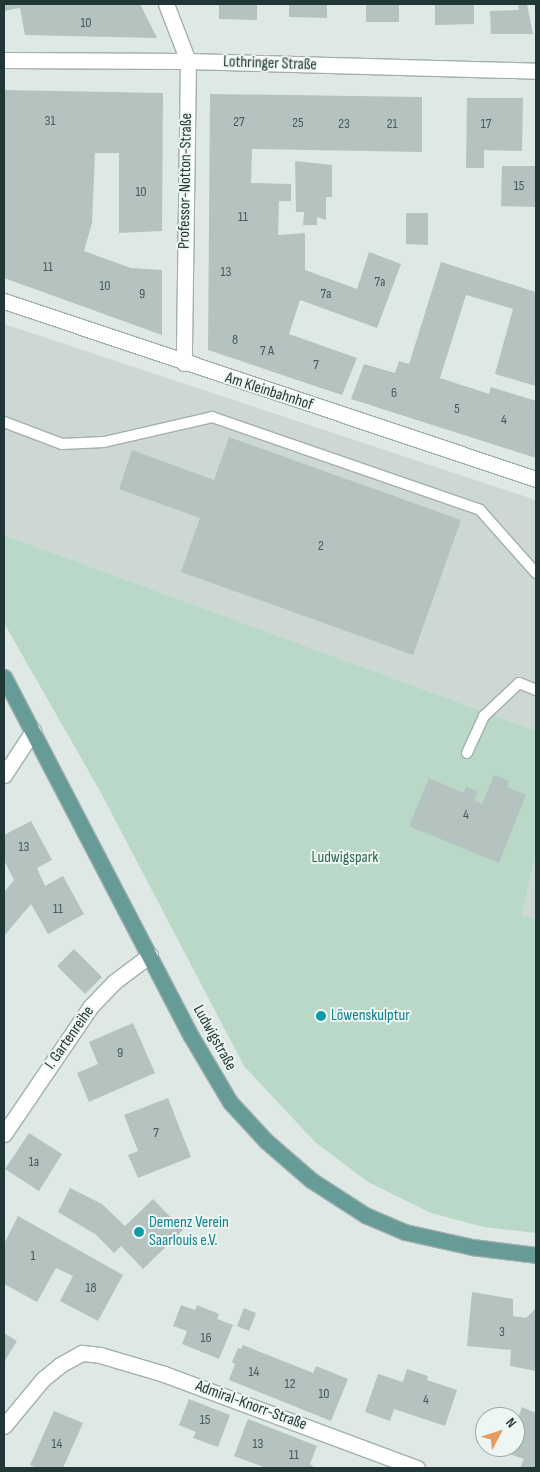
<!DOCTYPE html>
<html>
<head>
<meta charset="utf-8">
<style>
  body { margin:0 }
  #map { position:relative; width:540px; height:1472px; overflow:hidden; background:#dee9e6; font-family:"Sofia Sans Condensed",sans-serif }
  div>[style] { position:absolute }
  .built>* { inset:0; background:#cdd8d5 }
  .green>* { inset:0; background:#b9d8c7 }
  .building>* { inset:0; background:#b4c3bf }
  .roads { filter:drop-shadow(1px 0 #a2b0ad) drop-shadow(-1px 0 #a2b0ad) drop-shadow(0 1px #a2b0ad) drop-shadow(0 -1px #a2b0ad) }
  .service>* { height:10px; margin:-5px; padding:0 5px; transform-origin:5px; border-radius:5px; background:#fff }
  .minor>* { height:15px; margin:-7.5px; padding:0 7.5px; transform-origin:7.5px; border-radius:7.5px; background:#fff }
  .primary>* { height:15px; margin:-7.5px; padding:0 7.5px; transform-origin:7.5px; border-radius:7.5px; background:#669b98 }
  .dots>* { width:14px; height:14px; translate:-50% -50%; box-sizing:border-box; border:2px solid #eef6f3; border-radius:50% }
  span { translate:-50% -50%; white-space:nowrap; text-align:center; line-height:1.15; -webkit-text-stroke:4px #eef6f3; paint-order:stroke }
  .number-label { font-size:14px; color:#465a58 }
  .number-label span { -webkit-text-stroke-width:0 }
  .street-label { font-size:16px; color:#213735 }
  .park-label { font-size:16px; color:#2f6a52 }
  .culture-label { font-size:16px; color:#0d838f }
  .left { translate:0 -50%; text-align:left }
  .frame { position:absolute; inset:0; border:5px solid #213735; pointer-events:none }
  .north { position:absolute; left:475px; top:1407px; width:50px; height:50px; box-sizing:border-box; background:#eef6f3; border:1px solid #9caaa7; border-radius:50%; rotate:50deg; font-size:14px; font-weight:700; line-height:20px; text-align:center; color:#213735 }
  .north::after { content:''; display:block; margin:auto; width:18px; height:22px; background:#e69b5f; clip-path:polygon(50% 0,100% 100%,50% 72%,0 100%) }
</style>
</head>
<body>
<div id="map">
  <div class="built">
    <div style="clip-path:polygon(4px 324px,536px 500px,536px 731px,4px 535px)"></div>
    <div style="clip-path:polygon(536px 852px,536px 919px,522px 916px)"></div>
  </div>
  <div class="green">
    <div style="clip-path:polygon(4px 535px,536px 731px,536px 852px,522px 915px,536px 919px,536px 1233px,484px 1227px,431px 1213px,368px 1182px,315px 1142px,244px 1066px,100px 791px,4px 623px)"></div>
  </div>
  <div class="building">
    <div style="clip-path:polygon(4px 4px,140px 4px,157px 38px,25px 35px,20px 8px,4px 11px)"></div>
    <div style="clip-path:polygon(219px 4px,257px 4px,257px 20px,219px 19px)"></div>
    <div style="clip-path:polygon(289px 4px,327px 4px,327px 18px,289px 17px)"></div>
    <div style="clip-path:polygon(366px 4px,399px 4px,399px 22px,366px 22px)"></div>
    <div style="clip-path:polygon(435px 4px,474px 4px,474px 24px,435px 25px)"></div>
    <div style="clip-path:polygon(518px 4px,527px 4px,533px 34px,491px 34px,490px 11px,519px 10px)"></div>
    <div style="clip-path:polygon(4px 90px,163px 93px,162px 231px,119px 233px,119px 153px,95px 153px,92px 223px,84px 251px,131px 268px,162px 270px,162px 335px,4px 278px)"></div>
    <div style="clip-path:polygon(210px 94px,422px 97px,422px 152px,252px 149px,251px 183px,291px 184px,291px 201px,279px 201px,278px 235px,305px 233px,305px 270px,357px 289px,369px 252px,401px 264px,377px 328px,300px 300px,289px 334px,357px 358px,342px 395px,208px 350px)"></div>
    <div style="clip-path:polygon(467px 98px,523px 98px,522px 151px,484px 150px,484px 168px,466px 168px)"></div>
    <div style="clip-path:polygon(295px 161px,332px 165px,332px 197px,326px 197px,326px 220px,317px 217px,317px 225px,303px 225px,304px 212px,296px 212px)"></div>
    <div style="clip-path:polygon(502px 166px,536px 166px,536px 207px,501px 206px)"></div>
    <div style="clip-path:polygon(406px 213px,428px 213px,428px 245px,406px 244px)"></div>
    <div style="clip-path:polygon(441px 262px,536px 292px,536px 386px,495px 374px,513px 309px,466px 295px,440px 378px,489px 394px,491px 387px,536px 401px,536px 458px,351px 399px,364px 364px,395px 373px,399px 361px,409px 364px)"></div>
    <div style="clip-path:polygon(229px 437px,461px 520px,413px 655px,181px 572px,200px 518px,119px 489px,132px 450px,214px 480px)"></div>
    <div style="clip-path:polygon(494px 775px,509px 781px,507px 787px,526px 795px,499px 863px,409px 826px,429px 778px,464px 793px,466px 787px,478px 791px,474px 800px,482px 804px)"></div>
    <div style="clip-path:polygon(31px 821px,52px 860px,37px 868px,45px 886px,63px 876px,84px 914px,48px 934px,31px 904px,4px 936px,4px 892px,14px 880px,4px 860px,4px 835px)"></div>
    <div style="clip-path:polygon(74px 949px,102px 977px,85px 994px,57px 966px)"></div>
    <div style="clip-path:polygon(133px 1023px,155px 1073px,89px 1102px,77px 1073px,98px 1064px,89px 1042px)"></div>
    <div style="clip-path:polygon(168px 1098px,191px 1157px,138px 1178px,128px 1155px,138px 1151px,124px 1115px)"></div>
    <div style="clip-path:polygon(29px 1133px,62px 1154px,39px 1191px,5px 1169px)"></div>
    <div style="clip-path:polygon(70px 1188px,102px 1204px,125px 1226px,153px 1199px,183px 1230px,143px 1269px,121px 1246px,114px 1253px,95px 1234px,58px 1212px)"></div>
    <div style="clip-path:polygon(18px 1216px,123px 1275px,98px 1321px,60px 1301px,73px 1276px,56px 1268px,37px 1302px,4px 1284px,4px 1244px)"></div>
    <div style="clip-path:polygon(472px 1292px,513px 1299px,513px 1316px,526px 1318px,536px 1308px,536px 1371px,510px 1366px,511px 1350px,467px 1346px)"></div>
    <div style="clip-path:polygon(181px 1305px,195px 1310px,197px 1305px,219px 1314px,217px 1319px,233px 1325px,219px 1359px,182px 1344px,187px 1331px,173px 1326px)"></div>
    <div style="clip-path:polygon(244px 1308px,256px 1313px,249px 1331px,237px 1326px)"></div>
    <div style="clip-path:polygon(4px 1333px,17px 1341px,4px 1362px)"></div>
    <div style="clip-path:polygon(243px 1345px,313px 1373px,316px 1366px,348px 1379px,331px 1421px,229px 1380px,235px 1364px,232px 1362px,238px 1348px,241px 1349px)"></div>
    <div style="clip-path:polygon(407px 1369px,428px 1376px,427px 1380px,457px 1390px,445px 1426px,394px 1409px,390px 1421px,365px 1412px,378px 1374px,403px 1382px)"></div>
    <div style="clip-path:polygon(189px 1399px,230px 1415px,218px 1447px,193px 1438px,196px 1432px,179px 1425px)"></div>
    <div style="clip-path:polygon(522px 1407px,536px 1413px,536px 1468px,520px 1468px,524px 1459px,504px 1452px,506px 1447px,515px 1447px,515px 1426px)"></div>
    <div style="clip-path:polygon(54px 1411px,83px 1423px,63px 1468px,37px 1468px,30px 1465px)"></div>
    <div style="clip-path:polygon(248px 1419px,317px 1446px,310px 1464px,315px 1468px,266px 1468px,234px 1456px)"></div>
  </div>
  <div class="roads">
    <div class="service">
      <div style="left:4px;top:422px;width:62px;rotate:20.8deg"></div>
      <div style="left:62px;top:444px;width:42px;rotate:-2.7deg"></div>
      <div style="left:104px;top:442px;width:111px;rotate:-13deg"></div>
      <div style="left:212px;top:417px;width:284px;rotate:19.1deg"></div>
      <div style="left:480px;top:510px;width:84px;rotate:48.4deg"></div>
      <div style="left:467px;top:753px;width:41px;rotate:-65.3deg"></div>
      <div style="left:484px;top:716px;width:48px;rotate:-43.3deg"></div>
      <div style="left:519px;top:683px;width:18px;rotate:22deg"></div>
    </div>
    <div class="minor">
      <div style="left:166px;top:4px;width:61px;rotate:68.9deg"></div>
      <div style="left:188px;top:61px;width:302px;rotate:90.8deg"></div>
      <div style="left:4px;top:60px;width:184px;rotate:0.3deg"></div>
      <div style="left:188px;top:61px;width:348px;rotate:1.6deg"></div>
      <div style="left:4px;top:301px;width:561px;rotate:18.5deg"></div>
      <div style="left:4px;top:775px;width:53px;rotate:-56.6deg"></div>
      <div style="left:4px;top:1134px;width:155px;rotate:-55.8deg"></div>
      <div style="left:91px;top:1006px;width:33px;rotate:-46deg"></div>
      <div style="left:114px;top:982px;width:45px;rotate:-36.9deg"></div>
      <div style="left:4px;top:1426px;width:61px;rotate:-50.3deg"></div>
      <div style="left:43px;top:1379px;width:22px;rotate:-39deg"></div>
      <div style="left:60px;top:1365px;width:25px;rotate:-29deg"></div>
      <div style="left:82px;top:1353px;width:18px;rotate:6deg"></div>
      <div style="left:100px;top:1355px;width:67px;rotate:16.5deg"></div>
      <div style="left:164px;top:1374px;width:270px;rotate:20.4deg"></div>
    </div>
    <div class="primary">
      <div style="left:4px;top:677px;width:405px;rotate:62.5deg"></div>
      <div style="left:191px;top:1036px;width:77px;rotate:59.4deg"></div>
      <div style="left:230px;top:1102px;width:53px;rotate:47.3deg"></div>
      <div style="left:266px;top:1141px;width:60px;rotate:40.9deg"></div>
      <div style="left:311px;top:1180px;width:64px;rotate:32.9deg"></div>
      <div style="left:365px;top:1215px;width:43px;rotate:23deg"></div>
      <div style="left:405px;top:1232px;width:69px;rotate:12.6deg"></div>
      <div style="left:472px;top:1247px;width:64px;rotate:7.1deg"></div>
    </div>
  </div>
  <div class="dots">
    <div style="left:321px;top:1016px;background:#0f9aa8"></div>
    <div style="left:139px;top:1232px;background:#0f9aa8"></div>
  </div>
  <div class="number-label">
    <span style="left:86px;top:23px">10</span>
    <span style="left:50px;top:121px">31</span>
    <span style="left:239px;top:122px">27</span>
    <span style="left:298px;top:123px">25</span>
    <span style="left:344px;top:124px">23</span>
    <span style="left:392px;top:124px">21</span>
    <span style="left:486px;top:124px">17</span>
    <span style="left:519px;top:186px">15</span>
    <span style="left:141px;top:192px">10</span>
    <span style="left:243px;top:217px">11</span>
    <span style="left:48px;top:267px">11</span>
    <span style="left:226px;top:272px">13</span>
    <span style="left:380px;top:282px">7a</span>
    <span style="left:105px;top:286px">10</span>
    <span style="left:142px;top:294px">9</span>
    <span style="left:326px;top:294px">7a</span>
    <span style="left:235px;top:340px">8</span>
    <span style="left:267px;top:351px">7 A</span>
    <span style="left:316px;top:365px">7</span>
    <span style="left:394px;top:393px">6</span>
    <span style="left:457px;top:409px">5</span>
    <span style="left:504px;top:420px">4</span>
    <span style="left:321px;top:546px">2</span>
    <span style="left:466px;top:815px">4</span>
    <span style="left:24px;top:847px">13</span>
    <span style="left:58px;top:909px">11</span>
    <span style="left:120px;top:1053px">9</span>
    <span style="left:156px;top:1133px">7</span>
    <span style="left:34px;top:1162px">1a</span>
    <span style="left:33px;top:1256px">1</span>
    <span style="left:91px;top:1288px">18</span>
    <span style="left:502px;top:1332px">3</span>
    <span style="left:206px;top:1338px">16</span>
    <span style="left:254px;top:1372px">14</span>
    <span style="left:290px;top:1384px">12</span>
    <span style="left:324px;top:1394px">10</span>
    <span style="left:426px;top:1400px">4</span>
    <span style="left:205px;top:1420px">15</span>
    <span style="left:57px;top:1444px">14</span>
    <span style="left:258px;top:1444px">13</span>
    <span style="left:294px;top:1455px">11</span>
  </div>
  <div class="street-label">
    <span style="left:270px;top:64px;rotate:2deg">Lothringer Straße</span>
    <span style="left:186px;top:181px;rotate:-89deg">Professor-Notton-Straße</span>
    <span style="left:269px;top:392px;rotate:18deg">Am Kleinbahnhof</span>
    <span style="left:70px;top:1038px;rotate:-55deg">I. Gartenreihe</span>
    <span style="left:214px;top:1038px;rotate:61deg">Ludwigstraße</span>
    <span style="left:251px;top:1406px;rotate:20deg">Admiral-Knorr-Straße</span>
  </div>
  <div class="park-label">
    <span style="left:345px;top:858px">Ludwigspark</span>
  </div>
  <div class="culture-label">
    <span class="left" style="left:331px;top:1016px">Löwenskulptur</span>
    <span class="left" style="left:149px;top:1232px">Demenz Verein<br>Saarlouis e.V.</span>
  </div>
  <div class="frame"></div>
  <div class="north">N</div>
</div>
</body>
</html>
